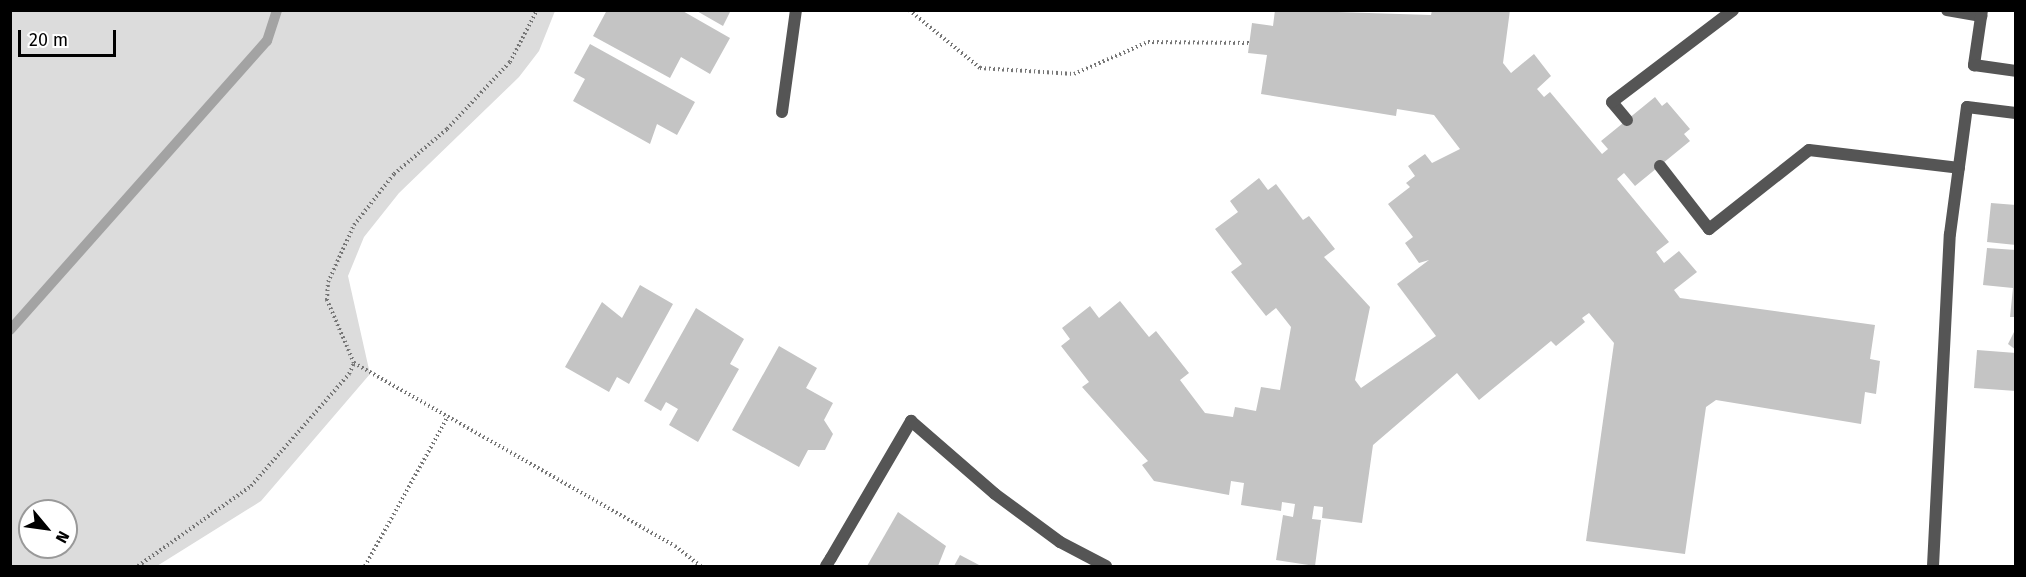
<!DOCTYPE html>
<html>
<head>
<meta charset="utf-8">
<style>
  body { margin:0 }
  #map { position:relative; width:2026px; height:577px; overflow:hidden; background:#fff; font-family:"Fira Sans",sans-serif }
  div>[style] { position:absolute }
  .green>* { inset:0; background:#dcdcdc }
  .stream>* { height:10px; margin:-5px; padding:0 5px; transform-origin:5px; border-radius:5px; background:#a3a3a3 }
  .building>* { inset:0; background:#c4c4c4 }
  .path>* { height:4px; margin-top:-2px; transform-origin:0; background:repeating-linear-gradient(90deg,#777 0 1.5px,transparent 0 4.5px) }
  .lane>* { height:12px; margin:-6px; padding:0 6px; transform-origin:6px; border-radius:6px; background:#555 }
  .street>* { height:12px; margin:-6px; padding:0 6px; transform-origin:6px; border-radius:6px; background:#555 }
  span { translate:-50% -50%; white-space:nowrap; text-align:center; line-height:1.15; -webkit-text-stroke:6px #fff; paint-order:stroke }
  .frame { position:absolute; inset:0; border:12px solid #000; pointer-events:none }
  .north { position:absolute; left:18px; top:499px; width:60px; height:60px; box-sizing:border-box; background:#fff; border:2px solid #999; border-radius:50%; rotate:119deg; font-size:16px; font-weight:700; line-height:24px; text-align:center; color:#000 }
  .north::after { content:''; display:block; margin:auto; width:21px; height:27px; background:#000; clip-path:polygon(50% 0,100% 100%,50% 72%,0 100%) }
  .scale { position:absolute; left:18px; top:30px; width:98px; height:27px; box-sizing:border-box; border:3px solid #000; border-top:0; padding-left:8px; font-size:18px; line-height:21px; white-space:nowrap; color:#000; -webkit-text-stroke:4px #fff; paint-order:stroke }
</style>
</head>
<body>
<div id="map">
  <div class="green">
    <div style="clip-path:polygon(evenodd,10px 11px,555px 11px,539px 51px,519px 77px,399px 193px,364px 237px,348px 276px,370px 374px,261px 501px,157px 566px,11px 566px,10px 11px,30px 511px,66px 511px,66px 547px,30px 547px,30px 511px)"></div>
  </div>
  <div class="stream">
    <div style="left:10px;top:330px;width:387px;rotate:-48.4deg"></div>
    <div style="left:267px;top:41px;width:33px;rotate:-72deg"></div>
  </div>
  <div class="building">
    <div style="clip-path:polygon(607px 10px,681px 10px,730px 38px,710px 74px,681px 57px,670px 78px,593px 36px)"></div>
    <div style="clip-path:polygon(695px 10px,731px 10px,723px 26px)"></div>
    <div style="clip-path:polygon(1275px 10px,1431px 15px,1432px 10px,1510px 10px,1503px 63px,1511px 73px,1534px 54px,1551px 76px,1537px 89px,1544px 97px,1550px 92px,1602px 154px,1608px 149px,1601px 141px,1655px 97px,1662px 106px,1667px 102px,1690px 129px,1684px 134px,1690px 141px,1635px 186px,1624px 173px,1617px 179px,1669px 242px,1656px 252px,1664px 263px,1679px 251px,1697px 272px,1674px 290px,1680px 298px,1875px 325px,1870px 359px,1880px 361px,1876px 394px,1865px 392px,1861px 424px,1716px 400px,1706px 407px,1685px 554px,1586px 541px,1614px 343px,1589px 313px,1582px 318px,1585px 322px,1556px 346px,1551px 341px,1479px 400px,1457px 373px,1373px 445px,1362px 523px,1322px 518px,1323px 507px,1314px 506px,1312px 519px,1321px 520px,1315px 566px,1276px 560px,1283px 515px,1293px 517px,1295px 504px,1282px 502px,1281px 511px,1241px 505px,1244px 483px,1231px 481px,1229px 495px,1154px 481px,1142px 465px,1148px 461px,1082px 387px,1089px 382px,1061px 346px,1070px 339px,1062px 328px,1090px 306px,1099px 318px,1120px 301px,1149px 337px,1156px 331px,1189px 373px,1180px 380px,1205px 413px,1233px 417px,1235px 407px,1256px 411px,1261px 387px,1280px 390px,1291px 327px,1276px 308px,1266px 316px,1231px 272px,1242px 264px,1215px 229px,1238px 212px,1230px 201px,1259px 178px,1268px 190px,1276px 184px,1303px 220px,1309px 216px,1335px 249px,1324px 257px,1370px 307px,1355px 380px,1361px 388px,1436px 336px,1397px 284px,1429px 260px,1419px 263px,1405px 243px,1413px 237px,1388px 204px,1410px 187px,1406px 183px,1415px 176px,1408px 166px,1425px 154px,1432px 163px,1460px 149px,1434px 115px,1397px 109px,1396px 116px,1261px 94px,1267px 55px,1248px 53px,1252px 23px,1273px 26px)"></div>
    <div style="clip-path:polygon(590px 44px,695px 102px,677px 135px,657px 124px,650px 144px,573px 101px,585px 79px,574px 73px)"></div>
    <div style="clip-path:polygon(1991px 203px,2016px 205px,2016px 245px,1987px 242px)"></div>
    <div style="clip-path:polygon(1987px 248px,2016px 250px,2016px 317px,2010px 317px,2013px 288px,1983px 285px)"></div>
    <div style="clip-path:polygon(640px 285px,673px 304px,629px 384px,617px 377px,609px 392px,565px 367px,602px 302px,622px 318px)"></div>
    <div style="clip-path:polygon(696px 308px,744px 339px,730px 364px,739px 369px,698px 442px,669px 425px,678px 409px,666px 402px,661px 411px,644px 401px)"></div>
    <div style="clip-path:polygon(2016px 328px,2016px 350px,2008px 344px)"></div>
    <div style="clip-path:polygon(779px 346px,817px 368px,806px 388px,833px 403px,824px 420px,833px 434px,825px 450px,808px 450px,799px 467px,732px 430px)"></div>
    <div style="clip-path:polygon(1977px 350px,2016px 353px,2016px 391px,1974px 388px)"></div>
    <div style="clip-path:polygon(898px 512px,946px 546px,938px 566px,867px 566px)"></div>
    <div style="clip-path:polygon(960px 555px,981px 566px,954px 566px)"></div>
  </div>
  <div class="path">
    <div style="left:909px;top:10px;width:92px;rotate:39.2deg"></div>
    <div style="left:980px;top:68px;width:94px;rotate:3.7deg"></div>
    <div style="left:1074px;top:74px;width:81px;rotate:-23.4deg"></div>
    <div style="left:1148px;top:42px;width:101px;rotate:0.6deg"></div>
    <div style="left:354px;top:363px;width:369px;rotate:29.7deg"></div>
    <div style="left:675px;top:546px;width:33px;rotate:38deg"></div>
    <div style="left:138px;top:566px;width:138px;rotate:-35.3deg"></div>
    <div style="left:251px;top:486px;width:149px;rotate:-48.8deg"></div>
    <div style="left:349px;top:374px;width:12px;rotate:-66deg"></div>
    <div style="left:354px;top:363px;width:69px;rotate:-113.2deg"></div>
    <div style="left:327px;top:300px;width:18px;rotate:-87deg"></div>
    <div style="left:328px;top:282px;width:63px;rotate:-65.5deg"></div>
    <div style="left:354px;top:225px;width:65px;rotate:-51.9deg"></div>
    <div style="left:394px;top:174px;width:70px;rotate:-40.3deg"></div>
    <div style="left:447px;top:129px;width:92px;rotate:-46.8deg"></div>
    <div style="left:510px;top:62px;width:59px;rotate:-62.6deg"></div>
    <div style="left:365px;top:566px;width:171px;rotate:-61deg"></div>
  </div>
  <div class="lane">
    <div style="left:1947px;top:10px;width:35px;rotate:10deg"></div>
    <div style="left:1982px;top:10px;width:56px;rotate:98.3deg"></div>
    <div style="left:1974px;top:65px;width:42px;rotate:8.1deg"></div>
    <div style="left:782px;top:112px;width:103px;rotate:-82.2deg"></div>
    <div style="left:1627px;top:120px;width:23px;rotate:-130deg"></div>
    <div style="left:1612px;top:102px;width:152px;rotate:-37.2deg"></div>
    <div style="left:1660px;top:166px;width:80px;rotate:52.1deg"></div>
    <div style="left:1709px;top:229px;width:127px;rotate:-38.3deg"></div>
    <div style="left:1809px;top:150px;width:151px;rotate:6.8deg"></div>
    <div style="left:831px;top:558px;width:159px;rotate:-59.7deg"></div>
    <div style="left:911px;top:421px;width:111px;rotate:41deg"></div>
    <div style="left:995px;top:494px;width:81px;rotate:36.4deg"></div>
    <div style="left:1060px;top:542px;width:52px;rotate:27.6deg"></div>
    <div style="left:1933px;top:566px;width:332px;rotate:-87.1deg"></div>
    <div style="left:1950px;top:234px;width:128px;rotate:-82.4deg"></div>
    <div style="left:1967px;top:107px;width:49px;rotate:7deg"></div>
  </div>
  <div class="street">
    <div style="left:826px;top:566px;width:9px;rotate:-58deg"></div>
  </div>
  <div class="frame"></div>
  <div class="north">N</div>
  <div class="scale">20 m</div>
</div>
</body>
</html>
